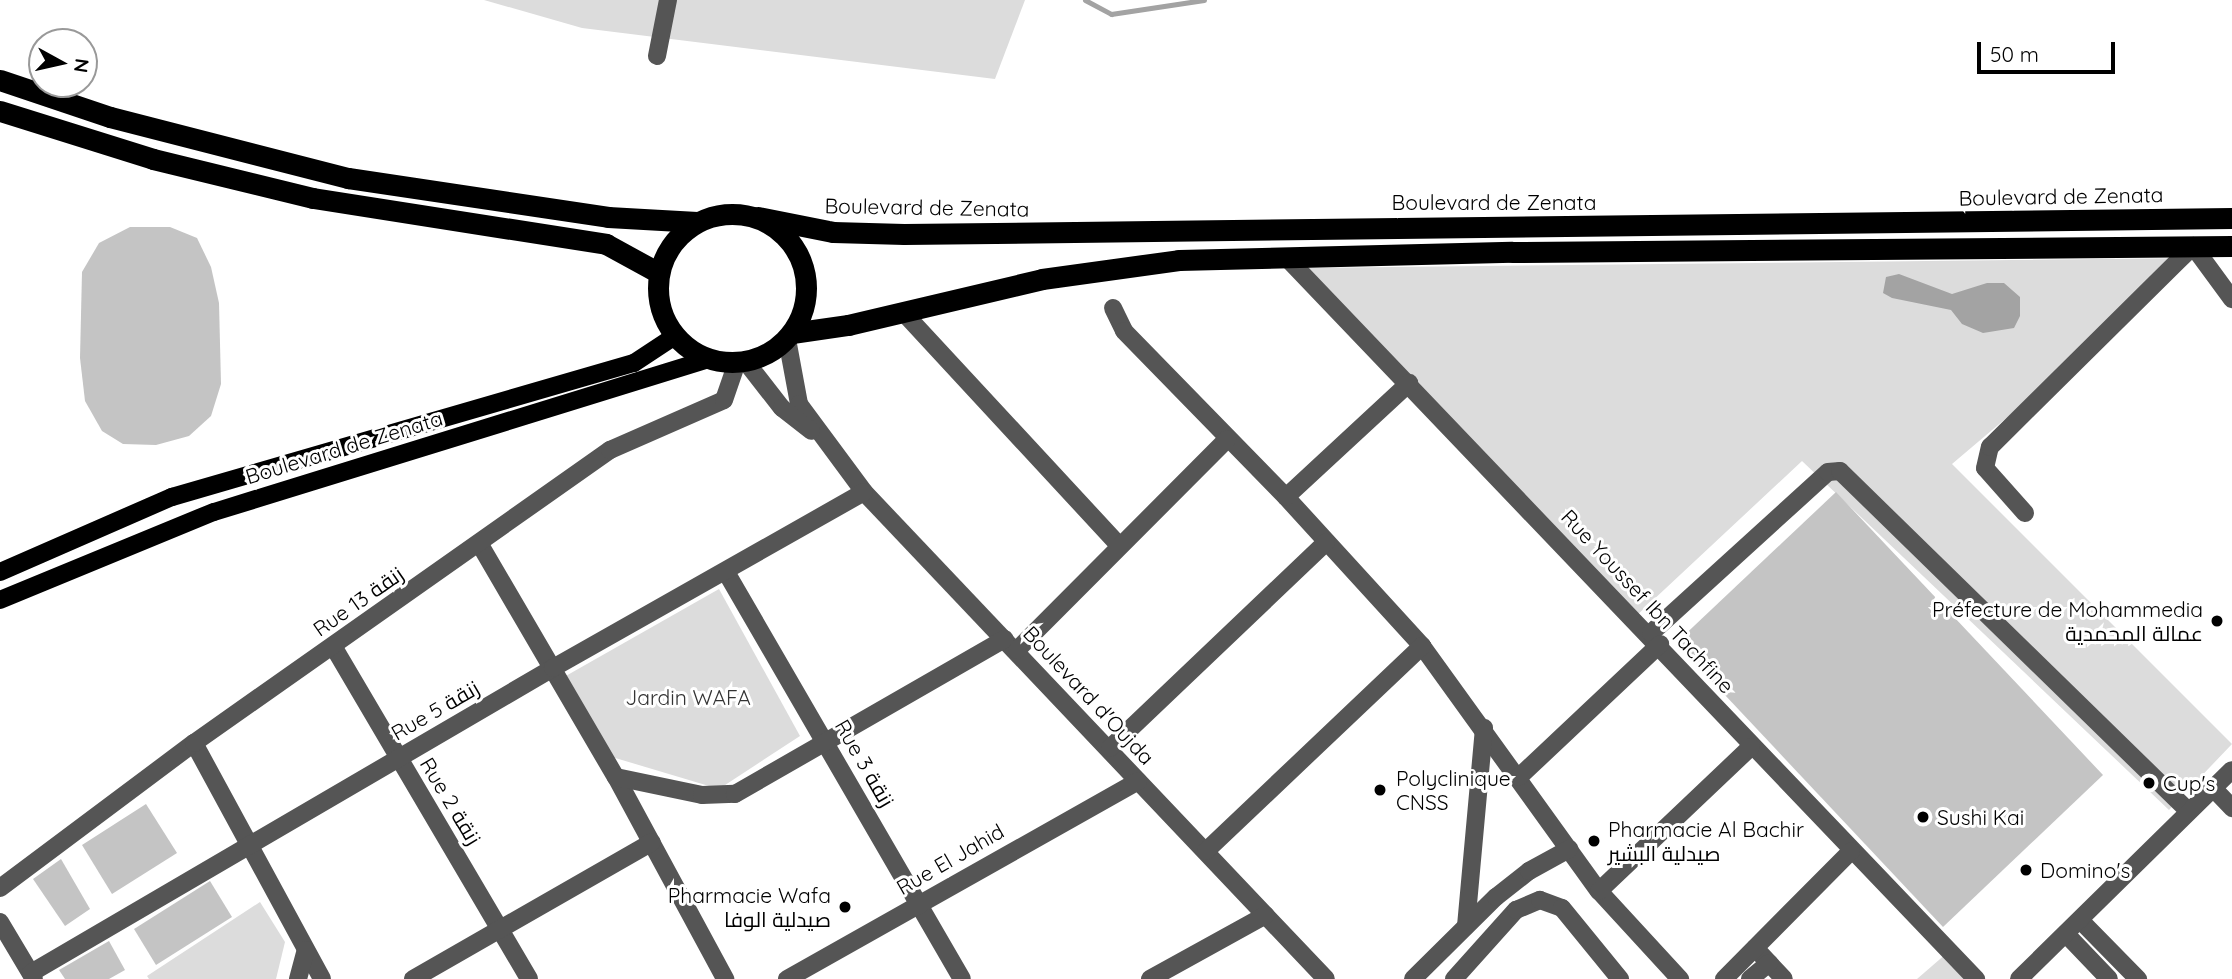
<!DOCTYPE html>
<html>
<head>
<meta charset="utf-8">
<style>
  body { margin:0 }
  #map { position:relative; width:2232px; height:979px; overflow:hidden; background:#fff; font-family:Quicksand,Cairo,sans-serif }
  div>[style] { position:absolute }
  .green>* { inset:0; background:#dcdcdc }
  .water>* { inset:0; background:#a3a3a3 }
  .stream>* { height:5px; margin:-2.5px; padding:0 2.5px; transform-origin:2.5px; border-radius:2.5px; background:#a3a3a3 }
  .building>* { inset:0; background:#c4c4c4 }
  .minor>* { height:18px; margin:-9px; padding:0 9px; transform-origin:9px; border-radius:9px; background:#555 }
  .major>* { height:18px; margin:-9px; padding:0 9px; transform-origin:9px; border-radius:9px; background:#000 }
  .highway>* { height:21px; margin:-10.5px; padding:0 10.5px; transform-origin:10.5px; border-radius:10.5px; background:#000 }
  .highway>.ring { margin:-10.5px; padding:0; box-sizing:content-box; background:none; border:21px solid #000; border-radius:50% }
  .dots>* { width:19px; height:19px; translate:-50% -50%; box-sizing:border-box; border:4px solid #fff; border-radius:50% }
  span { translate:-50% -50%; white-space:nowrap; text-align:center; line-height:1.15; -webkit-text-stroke:6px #fff; paint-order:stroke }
  .street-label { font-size:21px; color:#000 }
  .poi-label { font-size:21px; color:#000 }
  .right { translate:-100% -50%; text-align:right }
  .left { translate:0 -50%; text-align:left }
  .park-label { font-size:21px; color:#333 }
  .north { position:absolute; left:28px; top:28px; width:70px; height:70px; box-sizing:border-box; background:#fff; border:2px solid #999; border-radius:50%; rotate:98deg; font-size:19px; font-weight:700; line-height:28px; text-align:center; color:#000 }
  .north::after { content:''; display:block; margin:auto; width:24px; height:32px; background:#000; clip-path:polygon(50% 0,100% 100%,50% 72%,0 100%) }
  .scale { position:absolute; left:1977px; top:42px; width:138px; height:32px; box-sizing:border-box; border:4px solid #000; border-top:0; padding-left:9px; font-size:21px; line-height:24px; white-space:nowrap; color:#000; -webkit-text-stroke:5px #fff; paint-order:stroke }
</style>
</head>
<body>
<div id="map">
  <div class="green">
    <div style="clip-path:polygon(484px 0,1025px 0,995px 79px,582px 28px)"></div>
    <div style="clip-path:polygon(2195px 258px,1952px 464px,2232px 744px,2169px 810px,1802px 461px,1635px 617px,1306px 268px)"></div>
    <div style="clip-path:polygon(719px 589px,800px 736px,719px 789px,612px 757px,564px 677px)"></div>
    <div style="clip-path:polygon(260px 902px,285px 942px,276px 979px,149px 979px,147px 976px)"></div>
    <div style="clip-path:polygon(1947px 953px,1968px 979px,1917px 979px)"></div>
  </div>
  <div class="water">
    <div style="clip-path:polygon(1899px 274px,1952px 294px,1987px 283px,2004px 283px,2020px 297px,2020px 316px,2014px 328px,1983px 333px,1962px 324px,1951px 310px,1892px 298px,1883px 293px,1886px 277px)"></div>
  </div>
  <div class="stream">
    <div style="left:1085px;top:0;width:30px;rotate:28deg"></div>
    <div style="left:1111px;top:14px;width:94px;rotate:-8.6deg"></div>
  </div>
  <div class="building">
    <div style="clip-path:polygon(130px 227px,170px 227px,197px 238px,211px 267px,219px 303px,221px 384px,211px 416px,189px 436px,156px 445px,123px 444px,102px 431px,85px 401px,80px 358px,82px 272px,99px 243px)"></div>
    <div style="clip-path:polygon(1836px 492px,2103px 775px,1943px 927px,1676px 643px)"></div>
    <div style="clip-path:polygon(146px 804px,177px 853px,112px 894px,82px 845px)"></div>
    <div style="clip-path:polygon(61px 859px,90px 909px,65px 926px,33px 879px)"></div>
    <div style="clip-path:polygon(210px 881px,232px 917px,156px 965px,134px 929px)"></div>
    <div style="clip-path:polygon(109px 941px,125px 970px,109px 979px,65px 979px,59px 970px)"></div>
  </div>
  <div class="minor">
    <div style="left:657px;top:56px;width:57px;rotate:-78.9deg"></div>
    <div style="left:1286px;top:257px;width:999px;rotate:46.3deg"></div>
    <div style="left:1113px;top:308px;width:25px;rotate:64deg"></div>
    <div style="left:1124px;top:331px;width:232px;rotate:45.7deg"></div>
    <div style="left:1286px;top:497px;width:202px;rotate:47.6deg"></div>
    <div style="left:1422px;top:646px;width:302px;rotate:54.2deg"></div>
    <div style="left:1599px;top:891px;width:120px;rotate:47.4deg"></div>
    <div style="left:903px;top:312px;width:318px;rotate:47.2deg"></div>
    <div style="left:787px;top:339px;width:66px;rotate:79.5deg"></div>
    <div style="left:799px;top:404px;width:109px;rotate:53.5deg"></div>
    <div style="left:864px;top:492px;width:671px;rotate:46.51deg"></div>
    <div style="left:746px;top:362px;width:58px;rotate:52deg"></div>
    <div style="left:782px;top:408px;width:37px;rotate:38deg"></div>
    <div style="left:1286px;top:497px;width:168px;rotate:-42.8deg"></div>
    <div style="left:2025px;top:513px;width:60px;rotate:-131.6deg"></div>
    <div style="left:1985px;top:468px;width:22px;rotate:-77deg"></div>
    <div style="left:1990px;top:447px;width:286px;rotate:-44.7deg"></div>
    <div style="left:2193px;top:246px;width:66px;rotate:53.7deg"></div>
    <div style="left:479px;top:543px;width:271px;rotate:59.7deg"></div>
    <div style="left:616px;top:777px;width:230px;rotate:61.6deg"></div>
    <div style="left:726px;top:572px;width:470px;rotate:59.9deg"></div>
    <div style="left:1651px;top:633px;width:239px;rotate:-42.3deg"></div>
    <div style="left:1828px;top:472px;width:12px;rotate:-5deg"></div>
    <div style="left:1840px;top:471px;width:487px;rotate:44.3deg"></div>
    <div style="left:333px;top:646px;width:386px;rotate:59.5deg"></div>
    <div style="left:1017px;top:650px;width:298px;rotate:-45.1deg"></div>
    <div style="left:194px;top:743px;width:268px;rotate:61.5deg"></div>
    <div style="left:1110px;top:748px;width:298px;rotate:-43.6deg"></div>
    <div style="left:616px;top:777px;width:88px;rotate:11.8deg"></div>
    <div style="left:702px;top:795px;width:33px;rotate:-2deg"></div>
    <div style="left:735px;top:794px;width:311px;rotate:-29.9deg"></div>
    <div style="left:1519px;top:777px;width:194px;rotate:-43.3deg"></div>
    <div style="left:2213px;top:788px;width:28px;rotate:46deg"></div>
    <div style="left:1206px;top:851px;width:298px;rotate:-43.5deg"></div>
    <div style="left:0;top:888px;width:242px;rotate:-36.8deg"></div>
    <div style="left:194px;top:743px;width:509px;rotate:-35.16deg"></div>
    <div style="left:610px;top:450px;width:124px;rotate:-23.7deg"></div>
    <div style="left:724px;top:400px;width:39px;rotate:-71deg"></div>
    <div style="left:1599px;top:891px;width:209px;rotate:-43.5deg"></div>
    <div style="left:2080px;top:920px;width:83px;rotate:45.5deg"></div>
    <div style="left:0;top:922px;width:66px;rotate:59.2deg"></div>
    <div style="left:1466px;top:926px;width:199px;rotate:-84.8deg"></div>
    <div style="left:2066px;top:934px;width:62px;rotate:46.3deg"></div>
    <div style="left:1755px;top:948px;width:42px;rotate:46.9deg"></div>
    <div style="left:31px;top:973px;width:605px;rotate:-30.3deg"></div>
    <div style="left:553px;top:668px;width:357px;rotate:-29.5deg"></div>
    <div style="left:298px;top:979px;width:30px;rotate:-75deg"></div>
    <div style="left:413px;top:979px;width:275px;rotate:-29.8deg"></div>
    <div style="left:787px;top:979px;width:403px;rotate:-29.4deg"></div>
    <div style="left:1150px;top:979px;width:132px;rotate:-28.9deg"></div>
    <div style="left:1413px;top:979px;width:117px;rotate:-44.7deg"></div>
    <div style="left:1496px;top:897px;width:42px;rotate:-38.2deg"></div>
    <div style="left:1529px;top:871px;width:46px;rotate:-28.8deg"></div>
    <div style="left:1454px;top:979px;width:93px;rotate:-48.1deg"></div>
    <div style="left:1516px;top:910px;width:26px;rotate:-23deg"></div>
    <div style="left:1540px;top:900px;width:23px;rotate:20deg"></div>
    <div style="left:1562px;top:908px;width:92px;rotate:50.8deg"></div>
    <div style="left:1724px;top:979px;width:180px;rotate:-45.2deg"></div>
    <div style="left:1750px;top:979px;width:25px;rotate:-40deg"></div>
    <div style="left:2019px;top:979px;width:298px;rotate:-44.5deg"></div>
  </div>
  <div class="major">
    <div style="left:0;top:572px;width:188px;rotate:-23.6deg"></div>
    <div style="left:172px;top:497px;width:481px;rotate:-16.2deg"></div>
    <div style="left:634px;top:363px;width:49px;rotate:-33.4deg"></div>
    <div style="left:0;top:600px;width:231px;rotate:-22.4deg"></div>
    <div style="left:214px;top:512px;width:518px;rotate:-17.18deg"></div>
  </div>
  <div class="highway">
    <div style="left:0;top:80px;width:116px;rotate:18.6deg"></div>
    <div style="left:110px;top:117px;width:246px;rotate:14.4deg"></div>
    <div style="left:348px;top:178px;width:263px;rotate:8.5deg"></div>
    <div style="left:608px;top:217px;width:89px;rotate:3.2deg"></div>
    <div style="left:0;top:111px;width:160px;rotate:17.4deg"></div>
    <div style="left:153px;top:159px;width:165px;rotate:13.7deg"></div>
    <div style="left:313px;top:198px;width:297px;rotate:8.9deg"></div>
    <div style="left:606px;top:244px;width:60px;rotate:28.7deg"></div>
    <div class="ring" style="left:658px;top:214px;width:127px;height:127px"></div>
    <div style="left:758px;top:217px;width:76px;rotate:11.3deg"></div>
    <div style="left:833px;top:232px;width:71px;rotate:1.6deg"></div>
    <div style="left:904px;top:234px;width:1328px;rotate:-0.69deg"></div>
    <div style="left:792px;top:333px;width:57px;rotate:-8.1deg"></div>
    <div style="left:848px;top:325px;width:199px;rotate:-13.3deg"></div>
    <div style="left:1042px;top:279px;width:138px;rotate:-7.9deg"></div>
    <div style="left:1179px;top:260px;width:333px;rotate:-1.4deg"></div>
    <div style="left:1512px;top:252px;width:720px;rotate:-0.48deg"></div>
  </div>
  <div class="dots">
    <div style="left:2217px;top:621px;background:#000"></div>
    <div style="left:2149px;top:783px;background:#000"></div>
    <div style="left:1380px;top:790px;background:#000"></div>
    <div style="left:1923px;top:817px;background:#000"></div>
    <div style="left:1594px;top:841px;background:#000"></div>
    <div style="left:2026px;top:870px;background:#000"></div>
    <div style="left:845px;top:907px;background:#000"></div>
  </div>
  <div class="street-label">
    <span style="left:2061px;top:196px;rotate:-1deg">Boulevard de Zenata</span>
    <span style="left:1494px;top:202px">Boulevard de Zenata</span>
    <span style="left:927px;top:207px;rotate:1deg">Boulevard de Zenata</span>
    <span style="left:344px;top:447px;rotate:-17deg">Boulevard de Zenata</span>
    <span style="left:358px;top:601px;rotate:-35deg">Rue 13 زنقة</span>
    <span style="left:1648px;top:601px;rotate:47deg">Rue Youssef Ibn Tachfine</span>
    <span style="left:1089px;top:695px;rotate:47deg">Boulevard d'Oujda</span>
    <span style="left:435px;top:710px;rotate:-30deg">Rue 5 زنقة</span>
    <span style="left:865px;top:763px;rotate:60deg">Rue 3 زنقة</span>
    <span style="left:451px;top:801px;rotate:59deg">Rue 2 زنقة</span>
    <span style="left:950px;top:859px;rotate:-30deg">Rue El Jahid</span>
  </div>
  <div class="poi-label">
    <span class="right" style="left:2203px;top:621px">Préfecture de Mohammedia<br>عمالة المحمدية</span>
    <span class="left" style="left:1396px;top:790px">Polyclinique<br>CNSS</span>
    <span class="left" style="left:2163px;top:783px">Cup's</span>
    <span class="left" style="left:1937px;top:817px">Sushi Kai</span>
    <span class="left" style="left:1608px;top:841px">Pharmacie Al Bachir<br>صيدلية البشير</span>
    <span class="left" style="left:2040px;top:870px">Domino's</span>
    <span class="right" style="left:831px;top:907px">Pharmacie Wafa<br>صيدلية الوفا</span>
  </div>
  <div class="park-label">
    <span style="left:688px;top:697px">Jardin WAFA</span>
  </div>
  <div class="north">N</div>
  <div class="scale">50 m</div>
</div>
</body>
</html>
